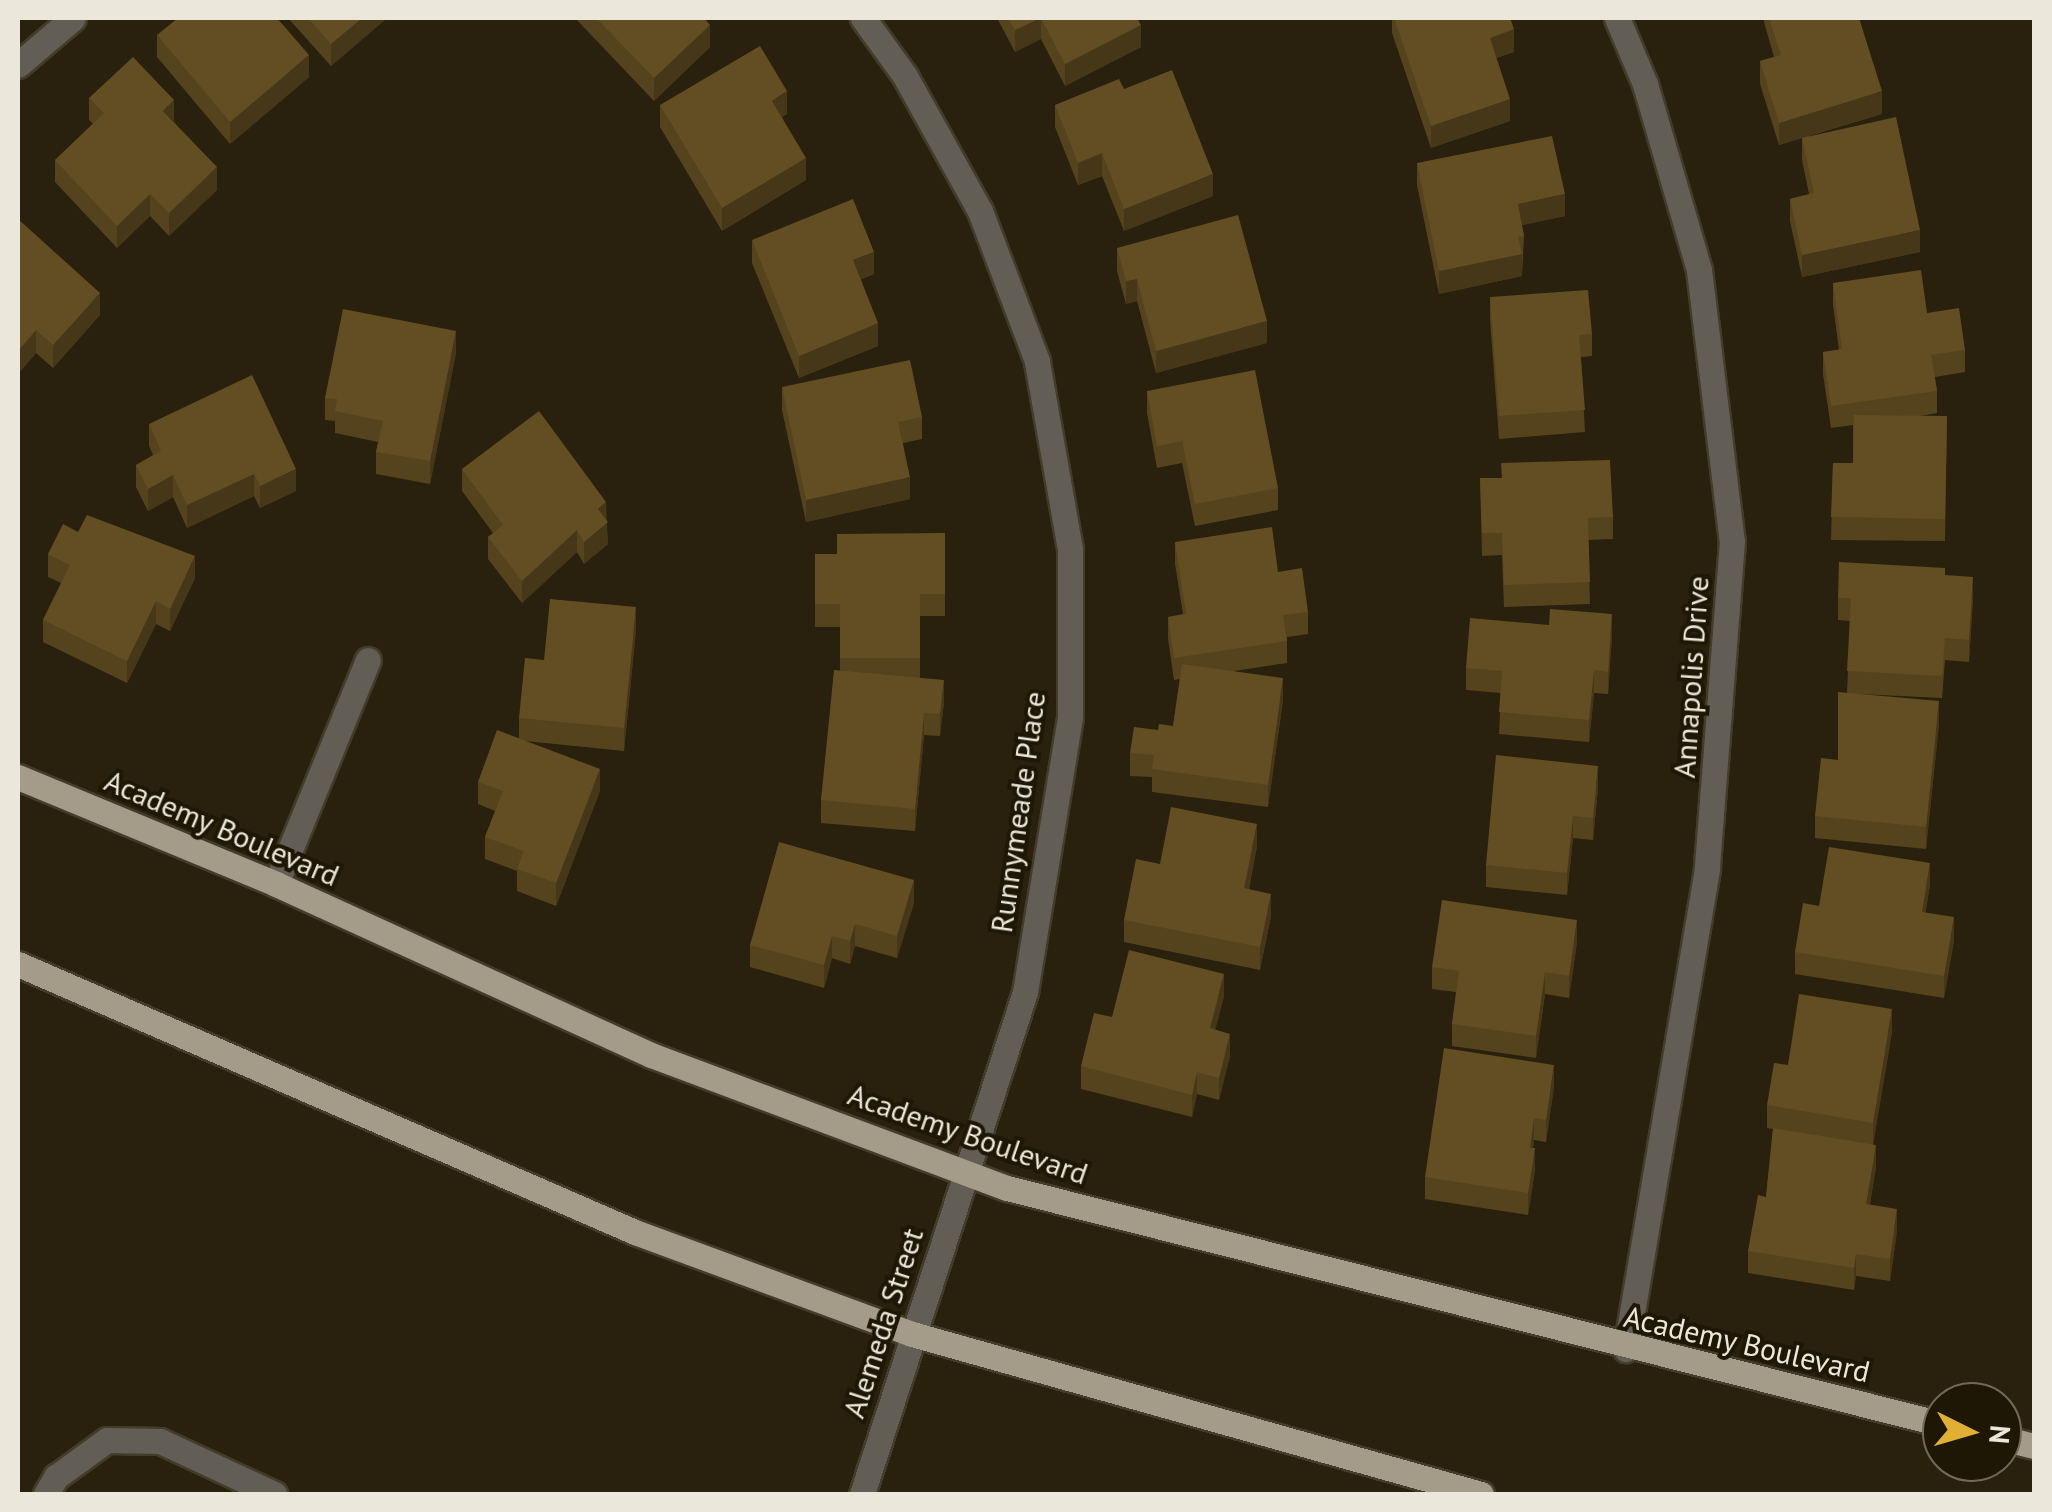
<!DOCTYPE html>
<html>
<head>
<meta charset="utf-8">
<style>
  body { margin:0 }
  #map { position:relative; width:2052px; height:1512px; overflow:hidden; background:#29200d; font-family:"PT Sans",sans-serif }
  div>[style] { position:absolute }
  .roads { filter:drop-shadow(2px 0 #443c2a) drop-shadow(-2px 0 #443c2a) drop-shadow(0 2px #443c2a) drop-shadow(0 -2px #443c2a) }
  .minor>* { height:25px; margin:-12.5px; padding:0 12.5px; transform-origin:12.5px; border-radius:12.5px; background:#635e55 }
  .major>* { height:25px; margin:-12.5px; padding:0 12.5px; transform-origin:12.5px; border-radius:12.5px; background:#a49b88 }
  .wall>* { inset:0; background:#54431d }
  .shaded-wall>* { inset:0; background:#453718 }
  .building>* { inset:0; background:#624e22 }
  span { translate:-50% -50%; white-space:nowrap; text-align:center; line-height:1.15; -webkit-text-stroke:8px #1f1705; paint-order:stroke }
  .street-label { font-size:30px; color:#ece7db }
  .frame { position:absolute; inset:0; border:20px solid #ece7db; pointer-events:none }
  .north { position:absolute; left:1922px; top:1382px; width:100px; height:100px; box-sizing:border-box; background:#1f1705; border:2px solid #716a5b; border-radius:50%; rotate:95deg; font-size:28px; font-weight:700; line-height:40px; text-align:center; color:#ece7db }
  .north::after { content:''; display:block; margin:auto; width:35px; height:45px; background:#e0af34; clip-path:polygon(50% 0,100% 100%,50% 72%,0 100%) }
</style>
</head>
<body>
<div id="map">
  <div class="roads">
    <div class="minor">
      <div style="left:1617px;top:18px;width:72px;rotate:67deg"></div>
      <div style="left:1645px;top:84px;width:194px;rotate:73.8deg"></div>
      <div style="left:1699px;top:270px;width:273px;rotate:83.1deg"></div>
      <div style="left:1732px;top:541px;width:329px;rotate:94.4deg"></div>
      <div style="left:1707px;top:869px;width:487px;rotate:99.6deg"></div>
      <div style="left:18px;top:65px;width:72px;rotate:-40.5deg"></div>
      <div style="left:276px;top:884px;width:242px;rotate:-67.7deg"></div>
      <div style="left:46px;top:1494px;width:20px;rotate:-60deg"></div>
      <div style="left:56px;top:1477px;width:63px;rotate:-36deg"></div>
      <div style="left:107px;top:1440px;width:53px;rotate:1.1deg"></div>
      <div style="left:160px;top:1441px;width:126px;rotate:24.9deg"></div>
      <div style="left:862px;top:1494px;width:528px;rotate:-72.01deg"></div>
      <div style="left:1025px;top:992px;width:279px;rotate:-80.7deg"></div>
      <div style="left:1070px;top:717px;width:168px;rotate:-90deg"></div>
      <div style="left:1070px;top:549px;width:191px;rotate:-100deg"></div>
      <div style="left:1037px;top:361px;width:160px;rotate:-110.8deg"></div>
      <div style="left:980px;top:211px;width:154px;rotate:-119.1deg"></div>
      <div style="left:905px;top:76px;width:72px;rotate:-125.9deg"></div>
    </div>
    <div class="major">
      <div style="left:18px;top:777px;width:279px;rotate:22.5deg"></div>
      <div style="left:276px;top:884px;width:412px;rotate:24.5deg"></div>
      <div style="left:651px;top:1055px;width:380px;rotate:20.5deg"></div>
      <div style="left:1007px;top:1188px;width:964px;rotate:14.17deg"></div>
      <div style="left:18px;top:964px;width:673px;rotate:23.48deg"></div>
      <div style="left:635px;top:1232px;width:295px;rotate:20.2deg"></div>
      <div style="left:912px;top:1334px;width:591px;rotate:15.71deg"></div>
      <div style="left:2002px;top:1438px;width:33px;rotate:14deg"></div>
    </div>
  </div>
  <div class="wall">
    <div style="clip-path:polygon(288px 18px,387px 18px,331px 66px)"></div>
    <div style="clip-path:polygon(575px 18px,704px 18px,710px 47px,654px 101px)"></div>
    <div style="clip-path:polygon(997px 18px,1137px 18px,1141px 47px,1065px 86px,1041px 39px,1015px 52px)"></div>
    <div style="clip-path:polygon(1392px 18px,1510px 18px,1514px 52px,1496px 58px,1510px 121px,1431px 148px,1392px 33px)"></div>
    <div style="clip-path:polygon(1764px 18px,1859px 18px,1882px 114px,1809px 136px,1920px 252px,1802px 277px,1790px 221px,1790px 199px,1809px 194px,1802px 160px,1802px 138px,1779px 145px,1760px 84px,1760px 61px,1774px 57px,1764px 22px)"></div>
    <div style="clip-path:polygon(157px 35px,309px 77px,230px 144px,157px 57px)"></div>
    <div style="clip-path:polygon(1124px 89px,1213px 196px,1124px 231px,1102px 176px,1078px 185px,1055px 127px,1055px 105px)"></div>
    <div style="clip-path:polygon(89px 98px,174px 122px,217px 190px,169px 236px,150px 216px,117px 248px,55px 182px,55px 160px,93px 124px,89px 120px)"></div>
    <div style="clip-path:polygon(660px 105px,787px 114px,782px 117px,806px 180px,722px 231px,660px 127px)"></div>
    <div style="clip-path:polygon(1417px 163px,1565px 216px,1522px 225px,1524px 236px,1522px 276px,1439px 294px,1417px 185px)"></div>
    <div style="clip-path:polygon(18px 219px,100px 315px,53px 368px,36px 353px,18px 374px)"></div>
    <div style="clip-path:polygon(752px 240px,874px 274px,861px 279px,878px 346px,799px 378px,752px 263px)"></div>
    <div style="clip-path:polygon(1117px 248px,1267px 343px,1156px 373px,1137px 301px,1126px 304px,1117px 271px)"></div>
    <div style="clip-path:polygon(1833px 283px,1927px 313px,1965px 350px,1965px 372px,1935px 377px,1937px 391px,1937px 413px,1920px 416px,1947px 416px,1945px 541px,1831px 540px,1833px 463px,1853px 463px,1853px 425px,1831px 428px,1823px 374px,1823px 352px,1839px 350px,1833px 305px)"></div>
    <div style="clip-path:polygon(1490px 297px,1592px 334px,1592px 356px,1581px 357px,1585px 432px,1499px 439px,1490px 320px)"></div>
    <div style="clip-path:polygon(456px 353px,430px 484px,376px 474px,376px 452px,378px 442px,335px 433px,335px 421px,325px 420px,325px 398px)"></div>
    <div style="clip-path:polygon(782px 387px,922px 417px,922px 439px,903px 443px,910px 499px,806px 522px,782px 410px)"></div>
    <div style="clip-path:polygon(1147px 391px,1278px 488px,1278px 510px,1195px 526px,1182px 463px,1157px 468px,1147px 413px)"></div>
    <div style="clip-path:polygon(149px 424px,296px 491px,260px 508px,254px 496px,187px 528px,173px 497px,148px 511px,136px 487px,136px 465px,153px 455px,149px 446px)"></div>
    <div style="clip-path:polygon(462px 469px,606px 520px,608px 544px,584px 564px,577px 552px,522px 603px,488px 559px,488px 537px,493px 533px,462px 491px)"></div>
    <div style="clip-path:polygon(1480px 478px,1613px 517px,1613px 539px,1588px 540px,1590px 604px,1504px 607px,1502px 555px,1482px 556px)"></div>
    <div style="clip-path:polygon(78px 532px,195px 578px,170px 631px,156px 624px,127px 683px,43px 642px,43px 620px,61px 583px,48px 577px,48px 554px)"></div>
    <div style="clip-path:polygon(945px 533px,945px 616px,920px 616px,920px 678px,944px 702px,940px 736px,924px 735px,915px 831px,821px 823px,821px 800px,840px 670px,840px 627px,815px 627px,815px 554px,837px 554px)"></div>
    <div style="clip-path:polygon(1175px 542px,1278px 572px,1308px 612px,1308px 634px,1287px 637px,1287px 663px,1234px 671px,1283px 700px,1268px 807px,1152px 792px,1152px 777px,1130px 776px,1130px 753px,1158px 730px,1173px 726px,1180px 679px,1174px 680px,1168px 639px,1168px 617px,1183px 614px,1175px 564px)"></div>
    <div style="clip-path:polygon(1945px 575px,1973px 599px,1969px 662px,1945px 660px,1942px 698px,1859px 694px,1939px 724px,1926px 849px,1815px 838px,1815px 816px,1838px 760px,1847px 693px,1850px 621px,1838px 620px,1838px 598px)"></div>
    <div style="clip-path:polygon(636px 630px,624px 751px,525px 741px,600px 791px,556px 906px,517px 891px,517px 871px,485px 859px,485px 837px,495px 811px,478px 804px,478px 782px,519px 738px,519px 718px,544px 660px)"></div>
    <div style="clip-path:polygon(1612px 636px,1608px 694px,1594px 693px,1589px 742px,1499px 734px,1501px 693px,1466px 690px,1466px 668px)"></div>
    <div style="clip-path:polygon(1598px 788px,1593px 840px,1573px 838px,1567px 895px,1486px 887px,1486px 865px)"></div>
    <div style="clip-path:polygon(1257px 846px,1249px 889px,1271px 916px,1260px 970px,1124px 942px,1124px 920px,1160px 864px)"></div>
    <div style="clip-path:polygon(1930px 885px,1925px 913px,1954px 940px,1944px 998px,1795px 974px,1795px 952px,1819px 906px)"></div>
    <div style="clip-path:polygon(914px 903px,897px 958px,855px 946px,850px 964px,832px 958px,824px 988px,750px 967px,750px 945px)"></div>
    <div style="clip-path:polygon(1577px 942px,1569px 998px,1545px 994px,1536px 1058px,1452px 1046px,1452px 1024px,1456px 992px,1432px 989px,1432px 967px)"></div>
    <div style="clip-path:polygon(1224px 996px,1215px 1030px,1230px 1056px,1219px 1100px,1197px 1094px,1192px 1117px,1081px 1089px,1081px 1066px,1112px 1017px)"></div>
    <div style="clip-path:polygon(1892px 1032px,1873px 1144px,1876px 1167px,1870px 1204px,1897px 1231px,1890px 1281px,1856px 1276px,1854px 1290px,1748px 1273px,1748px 1251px,1766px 1197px,1773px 1129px,1767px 1128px,1767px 1105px,1788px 1065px)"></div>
    <div style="clip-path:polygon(1554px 1087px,1546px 1142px,1534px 1140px,1533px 1148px,1535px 1170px,1528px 1215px,1425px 1199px,1425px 1177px)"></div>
  </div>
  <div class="shaded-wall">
    <div style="clip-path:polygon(362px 18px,387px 18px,331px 66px,331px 44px)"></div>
    <div style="clip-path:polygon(1041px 18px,1041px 39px,1015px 52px,1015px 30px)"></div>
    <div style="clip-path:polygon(710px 25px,710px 47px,654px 101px,654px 78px)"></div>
    <div style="clip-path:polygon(1141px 25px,1141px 47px,1065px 86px,1065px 64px)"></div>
    <div style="clip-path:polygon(1514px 29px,1514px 52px,1490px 60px,1490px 38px)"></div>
    <div style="clip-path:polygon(309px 55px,309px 77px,230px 144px,230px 122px)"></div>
    <div style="clip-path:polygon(787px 91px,787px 114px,772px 123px,772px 101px)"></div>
    <div style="clip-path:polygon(1882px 91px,1882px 114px,1779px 145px,1779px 123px)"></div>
    <div style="clip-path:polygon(1510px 99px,1510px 121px,1431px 148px,1431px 126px)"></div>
    <div style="clip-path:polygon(174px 100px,174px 122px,163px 111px)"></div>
    <div style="clip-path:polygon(1102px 153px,1102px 176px,1078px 185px,1078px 163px)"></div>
    <div style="clip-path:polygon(806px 158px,806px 180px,722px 231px,722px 208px)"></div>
    <div style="clip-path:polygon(217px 167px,217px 190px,169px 236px,169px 213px)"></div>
    <div style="clip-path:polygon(1213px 174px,1213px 196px,1124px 231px,1124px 209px)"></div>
    <div style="clip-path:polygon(150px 194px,150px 216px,117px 248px,117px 226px)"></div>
    <div style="clip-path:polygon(1565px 194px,1565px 216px,1518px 226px,1518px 204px)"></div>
    <div style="clip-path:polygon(1920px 230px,1920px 252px,1802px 277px,1802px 255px)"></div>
    <div style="clip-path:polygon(874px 252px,874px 274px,853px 283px,853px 260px)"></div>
    <div style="clip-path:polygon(1522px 254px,1522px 276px,1439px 294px,1439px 271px)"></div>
    <div style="clip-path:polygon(1137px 279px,1137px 301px,1126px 304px,1126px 281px)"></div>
    <div style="clip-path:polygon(100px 293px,100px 315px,53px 368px,53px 345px)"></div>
    <div style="clip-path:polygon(1267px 321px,1267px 343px,1156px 373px,1156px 351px)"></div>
    <div style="clip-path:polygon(878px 323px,878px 346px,799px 378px,799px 356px)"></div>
    <div style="clip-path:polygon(36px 330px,36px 353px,18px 374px,18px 351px)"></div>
    <div style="clip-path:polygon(456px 331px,456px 353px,430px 484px,430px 461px)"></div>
    <div style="clip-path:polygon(296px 469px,296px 491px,260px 508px,260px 486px)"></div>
    <div style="clip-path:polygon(254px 474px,254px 496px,187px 528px,187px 505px)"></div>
    <div style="clip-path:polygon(173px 475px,173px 497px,148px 511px,148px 489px)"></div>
    <div style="clip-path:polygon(910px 477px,910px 499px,806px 522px,806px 500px)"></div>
    <div style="clip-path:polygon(606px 502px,608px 544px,584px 564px,584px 542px,598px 509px)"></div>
    <div style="clip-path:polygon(577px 530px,577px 552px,522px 603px,522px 581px)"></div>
    <div style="clip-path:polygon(195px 556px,195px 578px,170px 631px,170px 609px)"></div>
    <div style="clip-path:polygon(1973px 577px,1973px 599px,1969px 662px,1969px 640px)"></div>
    <div style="clip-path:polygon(156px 601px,156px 624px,127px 683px,127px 661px)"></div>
    <div style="clip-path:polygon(636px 607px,636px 630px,624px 751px,624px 728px)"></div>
    <div style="clip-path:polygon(1612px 614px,1612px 636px,1608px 694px,1608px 672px)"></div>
    <div style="clip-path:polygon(1594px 670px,1594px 693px,1589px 742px,1589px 720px)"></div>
    <div style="clip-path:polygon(1283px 678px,1283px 700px,1268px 807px,1268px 785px)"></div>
    <div style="clip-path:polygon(944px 680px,944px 702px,940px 736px,940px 714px)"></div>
    <div style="clip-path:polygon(1939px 701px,1939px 724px,1926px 849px,1926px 827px)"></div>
    <div style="clip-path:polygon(924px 713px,924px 735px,915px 831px,915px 809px)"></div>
    <div style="clip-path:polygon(1598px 766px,1598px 788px,1593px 840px,1593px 818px)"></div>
    <div style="clip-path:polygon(600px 769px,600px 791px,556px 906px,556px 883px)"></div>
    <div style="clip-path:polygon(1573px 816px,1573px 838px,1567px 895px,1567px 873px)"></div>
    <div style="clip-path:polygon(1257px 824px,1257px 846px,1244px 910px,1244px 888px)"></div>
    <div style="clip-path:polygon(1930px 863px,1930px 885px,1922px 935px,1922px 912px)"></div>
    <div style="clip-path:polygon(914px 880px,914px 903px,897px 958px,897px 936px)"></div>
    <div style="clip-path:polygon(1271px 894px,1271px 916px,1260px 970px,1260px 947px)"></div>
    <div style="clip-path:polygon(1954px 917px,1954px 940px,1944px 998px,1944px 976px)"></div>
    <div style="clip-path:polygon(1577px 920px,1577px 942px,1569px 998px,1569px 976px)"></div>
    <div style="clip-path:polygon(855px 924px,855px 946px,850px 964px,850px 941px)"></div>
    <div style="clip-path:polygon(832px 936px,832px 958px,824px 988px,824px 965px)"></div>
    <div style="clip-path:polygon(1545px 972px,1545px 994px,1536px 1058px,1536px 1036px)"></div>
    <div style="clip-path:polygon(1224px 974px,1224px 996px,1210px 1050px,1210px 1028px)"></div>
    <div style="clip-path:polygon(1892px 1009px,1892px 1032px,1873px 1145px,1873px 1123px)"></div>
    <div style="clip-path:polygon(1230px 1034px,1230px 1056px,1219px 1100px,1219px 1078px)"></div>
    <div style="clip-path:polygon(1554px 1065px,1554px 1087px,1546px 1142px,1546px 1120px)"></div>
    <div style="clip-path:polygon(1197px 1072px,1197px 1094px,1192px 1117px,1192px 1095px)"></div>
    <div style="clip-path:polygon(1534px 1118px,1534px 1140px,1530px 1170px,1530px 1148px)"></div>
    <div style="clip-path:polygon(1876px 1145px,1876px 1167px,1866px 1226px,1866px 1204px)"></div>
    <div style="clip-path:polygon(1535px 1148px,1535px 1170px,1528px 1215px,1528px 1193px)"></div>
    <div style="clip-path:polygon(1897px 1209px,1897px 1231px,1890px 1281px,1890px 1259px)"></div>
    <div style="clip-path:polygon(1856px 1254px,1856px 1276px,1854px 1290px,1854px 1268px)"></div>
  </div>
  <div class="building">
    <div style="clip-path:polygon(178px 18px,277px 18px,309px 55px,230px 122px,157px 35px)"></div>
    <div style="clip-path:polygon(308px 18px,362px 18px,331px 44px)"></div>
    <div style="clip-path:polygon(596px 18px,704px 18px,710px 25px,654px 78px)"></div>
    <div style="clip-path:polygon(1008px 18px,1040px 18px,1015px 30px)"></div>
    <div style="clip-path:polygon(1041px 18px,1137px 18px,1141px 25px,1065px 64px)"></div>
    <div style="clip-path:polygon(1394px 18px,1510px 18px,1514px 29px,1490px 38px,1510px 99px,1431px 126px)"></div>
    <div style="clip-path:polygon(1769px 18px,1859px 18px,1882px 91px,1779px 123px,1760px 61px,1781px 55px)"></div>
    <div style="clip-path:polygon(760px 46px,787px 91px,772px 101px,806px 158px,722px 208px,660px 105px)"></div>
    <div style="clip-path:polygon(133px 57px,174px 100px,163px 111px,217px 167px,169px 213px,150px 194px,117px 226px,55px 160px,104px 113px,89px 98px)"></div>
    <div style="clip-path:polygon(1172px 70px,1213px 174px,1124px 209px,1102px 153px,1078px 163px,1055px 105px,1119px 79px,1124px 89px)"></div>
    <div style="clip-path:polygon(1896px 117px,1920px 230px,1802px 255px,1790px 199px,1814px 193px,1802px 138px)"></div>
    <div style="clip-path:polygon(1552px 136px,1565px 194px,1518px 204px,1524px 236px,1518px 237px,1522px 254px,1439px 271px,1417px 163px)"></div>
    <div style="clip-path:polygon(853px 199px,874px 252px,853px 260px,878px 323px,799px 356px,752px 240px)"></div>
    <div style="clip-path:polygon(1238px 215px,1267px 321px,1156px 351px,1137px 279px,1126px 281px,1117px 248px)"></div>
    <div style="clip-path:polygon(18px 219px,100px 293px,53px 345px,36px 330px,18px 351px)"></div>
    <div style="clip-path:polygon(1921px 270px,1927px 313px,1959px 308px,1965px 350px,1931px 355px,1937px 391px,1831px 406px,1823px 352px,1842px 349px,1833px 283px)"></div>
    <div style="clip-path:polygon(1588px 290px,1592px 334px,1579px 335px,1585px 410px,1499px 416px,1490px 297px)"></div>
    <div style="clip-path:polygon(343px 309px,456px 331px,430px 461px,376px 452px,383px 421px,335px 411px,337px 399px,325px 398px)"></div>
    <div style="clip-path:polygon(910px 360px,922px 417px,898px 422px,910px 477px,806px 500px,782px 387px)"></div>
    <div style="clip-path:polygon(1255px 370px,1278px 488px,1195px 504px,1182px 441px,1157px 446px,1147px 391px)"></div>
    <div style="clip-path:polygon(252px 375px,296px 469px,260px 486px,254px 474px,187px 505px,173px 475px,148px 489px,136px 465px,161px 451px,149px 424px)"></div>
    <div style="clip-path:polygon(539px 411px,606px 502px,598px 509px,608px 522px,584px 542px,577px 530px,522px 581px,488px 537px,503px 525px,462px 469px)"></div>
    <div style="clip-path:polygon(1854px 415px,1947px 416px,1945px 519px,1831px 517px,1833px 463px,1853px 463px)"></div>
    <div style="clip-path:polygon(1610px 460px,1613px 517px,1588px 518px,1590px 582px,1504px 585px,1502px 533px,1482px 533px,1480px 478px,1502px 478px,1501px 463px)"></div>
    <div style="clip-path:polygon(87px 515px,195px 556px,170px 609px,156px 601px,127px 661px,43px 620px,70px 565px,48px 554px,63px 524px,78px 532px)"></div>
    <div style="clip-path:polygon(1272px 527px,1278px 572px,1302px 568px,1308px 612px,1283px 615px,1287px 641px,1174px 658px,1168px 617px,1186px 614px,1175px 542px)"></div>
    <div style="clip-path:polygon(945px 533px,945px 594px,920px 594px,920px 658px,840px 658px,840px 604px,815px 604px,815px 554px,837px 554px,837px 534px)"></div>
    <div style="clip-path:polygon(1839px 562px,1945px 568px,1945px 575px,1973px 577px,1969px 640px,1945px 638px,1942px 676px,1847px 671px,1851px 598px,1838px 598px)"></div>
    <div style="clip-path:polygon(550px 599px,636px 607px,624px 728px,519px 718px,525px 658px,544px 660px)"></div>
    <div style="clip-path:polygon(1550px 609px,1612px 614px,1608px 672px,1594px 670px,1589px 720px,1499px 712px,1502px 671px,1466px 668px,1470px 618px,1549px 625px)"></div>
    <div style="clip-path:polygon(1182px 664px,1283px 678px,1268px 785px,1152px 769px,1154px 755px,1130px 753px,1134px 727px,1158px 730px,1159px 724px,1173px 726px)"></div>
    <div style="clip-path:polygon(834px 670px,944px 680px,940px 714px,924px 713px,915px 809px,821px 800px)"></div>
    <div style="clip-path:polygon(1838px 692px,1939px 701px,1926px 827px,1815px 816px,1821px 758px,1838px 760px)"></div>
    <div style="clip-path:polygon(497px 730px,600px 769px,556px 883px,517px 869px,524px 851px,485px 837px,503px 791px,478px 782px)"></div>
    <div style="clip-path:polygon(1496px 755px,1598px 766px,1593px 818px,1573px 816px,1567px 873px,1486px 865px)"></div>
    <div style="clip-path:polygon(1171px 807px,1257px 824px,1244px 888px,1271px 894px,1260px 947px,1124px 920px,1136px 859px,1160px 864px)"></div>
    <div style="clip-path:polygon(779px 842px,914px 880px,897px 936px,855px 924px,850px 941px,832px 936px,824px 965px,750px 945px)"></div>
    <div style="clip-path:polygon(1829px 847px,1930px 863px,1922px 912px,1954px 917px,1944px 976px,1795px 952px,1803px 903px,1819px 906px)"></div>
    <div style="clip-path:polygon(1442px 900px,1577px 920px,1569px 976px,1545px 972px,1536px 1036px,1452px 1024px,1459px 971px,1432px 967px)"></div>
    <div style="clip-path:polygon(1129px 950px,1224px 974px,1210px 1028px,1230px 1034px,1219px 1078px,1197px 1072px,1192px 1095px,1081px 1066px,1094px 1013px,1112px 1017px)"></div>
    <div style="clip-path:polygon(1799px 994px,1892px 1009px,1873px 1123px,1767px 1105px,1774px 1063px,1788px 1065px)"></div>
    <div style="clip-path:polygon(1444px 1048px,1554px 1065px,1546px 1120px,1534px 1118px,1530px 1148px,1535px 1148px,1528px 1193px,1425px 1177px)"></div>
    <div style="clip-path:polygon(1773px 1128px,1876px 1145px,1866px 1204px,1897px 1209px,1890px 1259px,1856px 1254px,1854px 1268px,1748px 1251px,1758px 1195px,1766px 1197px)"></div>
  </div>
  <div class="street-label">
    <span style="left:1691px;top:677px;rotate:-86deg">Annapolis Drive</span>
    <span style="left:1018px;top:812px;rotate:-82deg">Runnymeade Place</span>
    <span style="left:222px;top:828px;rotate:23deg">Academy Boulevard</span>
    <span style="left:968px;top:1134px;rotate:19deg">Academy Boulevard</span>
    <span style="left:883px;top:1323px;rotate:-72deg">Alemeda Street</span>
    <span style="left:1747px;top:1344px;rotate:13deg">Academy Boulevard</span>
  </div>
  <div class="frame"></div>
  <div class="north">N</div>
</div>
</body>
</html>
